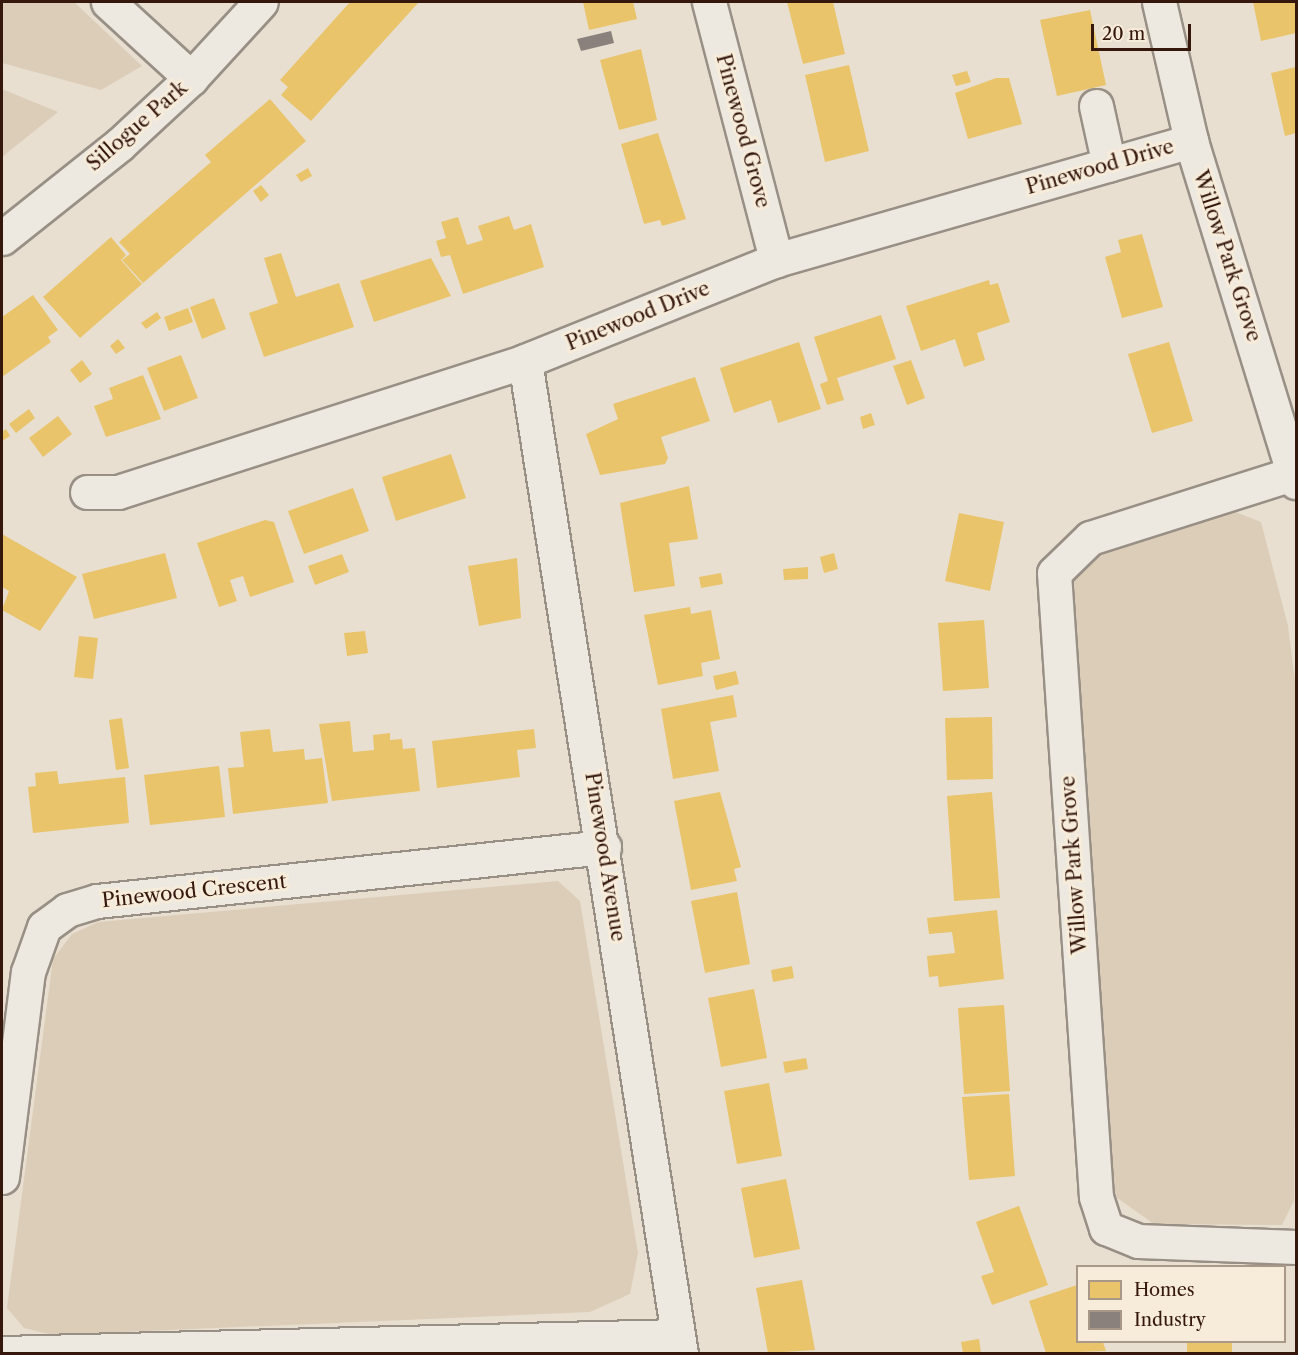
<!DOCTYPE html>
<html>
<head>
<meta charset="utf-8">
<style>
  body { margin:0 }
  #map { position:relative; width:1298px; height:1355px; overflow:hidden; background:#e8dfd0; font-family:"Libre Caslon Text",serif }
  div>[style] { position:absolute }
  .green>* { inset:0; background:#dccdb9 }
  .homes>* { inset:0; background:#e9c46a }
  .industry>* { inset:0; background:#8a817c }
  .roads { filter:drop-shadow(2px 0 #988f85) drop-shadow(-2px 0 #988f85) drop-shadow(0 2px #988f85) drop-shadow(0 -2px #988f85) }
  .minor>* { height:33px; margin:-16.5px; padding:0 16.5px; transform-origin:16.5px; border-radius:16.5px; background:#ede8e0 }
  span { translate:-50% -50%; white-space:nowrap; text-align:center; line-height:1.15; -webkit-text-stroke:6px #f7ecda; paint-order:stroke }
  .street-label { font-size:20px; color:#35170c }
  .frame { position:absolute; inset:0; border:3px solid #35170c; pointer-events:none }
  .legend { position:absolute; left:1076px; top:1265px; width:210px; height:78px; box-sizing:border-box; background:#f7ecda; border:2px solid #a99788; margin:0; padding:8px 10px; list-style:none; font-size:18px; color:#35170c }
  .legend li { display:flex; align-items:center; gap:12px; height:30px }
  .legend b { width:30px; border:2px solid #a99788 }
  .scale { position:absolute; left:1091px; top:24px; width:100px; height:27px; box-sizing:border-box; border:3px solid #35170c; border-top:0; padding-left:8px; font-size:18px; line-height:21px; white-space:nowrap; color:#35170c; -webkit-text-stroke:4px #f7ecda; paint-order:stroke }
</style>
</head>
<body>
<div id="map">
  <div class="green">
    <div style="clip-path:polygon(2px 2px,74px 2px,142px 66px,101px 90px,2px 63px)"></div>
    <div style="clip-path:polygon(2px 89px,58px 112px,2px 157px)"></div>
    <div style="clip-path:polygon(1228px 509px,1261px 522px,1288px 626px,1296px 687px,1294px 1201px,1282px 1225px,1154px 1224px,1113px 1195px,1069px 583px,1100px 544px)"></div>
    <div style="clip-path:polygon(558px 881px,580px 901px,638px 1253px,630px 1294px,590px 1312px,53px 1335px,24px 1328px,7px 1308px,53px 959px,72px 934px,98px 922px)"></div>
  </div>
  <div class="homes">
    <div style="clip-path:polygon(350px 2px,419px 2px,311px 121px,281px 95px,288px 87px,280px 80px)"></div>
    <div style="clip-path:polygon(583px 2px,633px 2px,637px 19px,589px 30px)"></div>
    <div style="clip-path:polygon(787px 2px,833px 2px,845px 54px,803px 64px)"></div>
    <div style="clip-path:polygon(1253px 2px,1296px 2px,1296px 33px,1261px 41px)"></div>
    <div style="clip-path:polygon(1090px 10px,1106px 85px,1057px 96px,1040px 20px)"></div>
    <div style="clip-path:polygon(641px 49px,657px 120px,619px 130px,600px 60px)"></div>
    <div style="clip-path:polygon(849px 65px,869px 151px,825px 162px,805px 75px)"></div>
    <div style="clip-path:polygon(1296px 67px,1296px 133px,1285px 136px,1271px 73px)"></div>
    <div style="clip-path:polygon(967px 71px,971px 82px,956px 86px,952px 75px)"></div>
    <div style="clip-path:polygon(996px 78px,1009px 78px,1022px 124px,968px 139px,955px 93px)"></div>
    <div style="clip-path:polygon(270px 99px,306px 141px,143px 283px,122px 260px,130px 254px,119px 242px,211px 162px,205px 155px)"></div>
    <div style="clip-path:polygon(658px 133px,686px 219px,662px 226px,660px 220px,644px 224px,621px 144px)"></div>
    <div style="clip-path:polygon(308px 168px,312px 176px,301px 182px,296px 175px)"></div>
    <div style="clip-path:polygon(261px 185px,269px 195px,261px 202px,253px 191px)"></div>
    <div style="clip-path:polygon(509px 216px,514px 230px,531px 224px,544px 267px,463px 294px,450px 255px,441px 257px,436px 241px,446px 238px,441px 222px,458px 217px,467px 245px,483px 240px,478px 226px)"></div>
    <div style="clip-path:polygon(1142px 234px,1163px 307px,1122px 318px,1105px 257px,1121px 252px,1118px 240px)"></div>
    <div style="clip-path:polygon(111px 237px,126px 255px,121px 260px,142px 284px,80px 338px,43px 297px)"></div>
    <div style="clip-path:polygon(281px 253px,296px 297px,339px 283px,354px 327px,264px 357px,249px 313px,278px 303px,264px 258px)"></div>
    <div style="clip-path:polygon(431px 258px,451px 296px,374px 322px,360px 281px)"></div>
    <div style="clip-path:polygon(989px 280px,990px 285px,998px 283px,1010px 322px,977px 333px,985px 360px,964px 367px,955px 339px,921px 351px,906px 306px)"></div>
    <div style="clip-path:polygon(33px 295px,58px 330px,48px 337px,51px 342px,2px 377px,2px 317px)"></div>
    <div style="clip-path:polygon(214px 298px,226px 329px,202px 339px,190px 307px)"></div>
    <div style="clip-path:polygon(188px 308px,193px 322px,169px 331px,164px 317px)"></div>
    <div style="clip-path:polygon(157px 312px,161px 318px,146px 329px,141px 323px)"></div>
    <div style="clip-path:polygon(881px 315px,896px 359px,837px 378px,844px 400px,827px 405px,820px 384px,828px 381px,814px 337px)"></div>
    <div style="clip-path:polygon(118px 339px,125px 348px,116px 354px,110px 346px)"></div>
    <div style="clip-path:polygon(799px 342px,821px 409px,778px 423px,771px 400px,734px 413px,720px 368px)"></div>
    <div style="clip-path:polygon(1169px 342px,1193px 421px,1152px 433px,1128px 354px)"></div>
    <div style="clip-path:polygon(181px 355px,198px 398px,164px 411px,147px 368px)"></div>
    <div style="clip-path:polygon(82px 360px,92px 374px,80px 383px,70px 370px)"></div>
    <div style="clip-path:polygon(911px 360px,925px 398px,907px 405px,893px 366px)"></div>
    <div style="clip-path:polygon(143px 375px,161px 419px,106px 437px,94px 406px,113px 399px,109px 388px)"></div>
    <div style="clip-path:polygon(695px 377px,710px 421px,661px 437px,668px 458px,665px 464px,600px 475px,586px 434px,618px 419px,613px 404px)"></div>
    <div style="clip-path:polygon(29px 409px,35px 418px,16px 433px,9px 424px)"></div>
    <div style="clip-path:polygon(871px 413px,875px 425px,863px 429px,860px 417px)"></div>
    <div style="clip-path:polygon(58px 416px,72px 434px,43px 457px,29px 438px)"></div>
    <div style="clip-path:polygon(6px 429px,10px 436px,2px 441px,2px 432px)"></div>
    <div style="clip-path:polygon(451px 454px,466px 498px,396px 521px,382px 477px)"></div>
    <div style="clip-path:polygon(689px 486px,698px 539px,669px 543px,675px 586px,634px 592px,620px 503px)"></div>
    <div style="clip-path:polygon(353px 488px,369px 531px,304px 554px,288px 511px)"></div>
    <div style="clip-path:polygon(959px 513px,1004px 522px,990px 591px,945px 581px)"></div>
    <div style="clip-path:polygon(265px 520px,274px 522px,294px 582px,250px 597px,243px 576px,230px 580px,237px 601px,219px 607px,197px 543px)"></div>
    <div style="clip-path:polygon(2px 534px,77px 577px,40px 631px,2px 610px,9px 591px,2px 587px)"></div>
    <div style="clip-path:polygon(165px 553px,177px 598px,94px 619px,82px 574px)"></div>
    <div style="clip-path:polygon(834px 553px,838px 569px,824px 573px,820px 557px)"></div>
    <div style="clip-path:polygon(342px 554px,349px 572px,315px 585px,308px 566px)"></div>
    <div style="clip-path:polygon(517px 558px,521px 618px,479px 626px,468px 566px)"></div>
    <div style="clip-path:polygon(808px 567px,808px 579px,784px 580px,783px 569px)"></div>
    <div style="clip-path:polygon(721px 573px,723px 584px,701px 588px,699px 577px)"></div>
    <div style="clip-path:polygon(690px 607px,691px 614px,711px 610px,720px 659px,701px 663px,703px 676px,658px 685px,644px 615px)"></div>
    <div style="clip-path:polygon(984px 620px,989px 688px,943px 691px,938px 623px)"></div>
    <div style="clip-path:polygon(365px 631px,368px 653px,347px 656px,344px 633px)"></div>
    <div style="clip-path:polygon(79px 636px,98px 638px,93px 679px,74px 677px)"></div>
    <div style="clip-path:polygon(736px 671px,739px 684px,716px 690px,713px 676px)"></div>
    <div style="clip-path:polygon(733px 695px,737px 717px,710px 722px,719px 771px,673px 779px,661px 709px)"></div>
    <div style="clip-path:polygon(992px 717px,993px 779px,947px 780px,945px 718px)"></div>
    <div style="clip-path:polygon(122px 718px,129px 768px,116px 770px,109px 720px)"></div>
    <div style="clip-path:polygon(350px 721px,353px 752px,374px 750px,373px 735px,390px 733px,390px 740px,402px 739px,403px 749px,415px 748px,420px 791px,332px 801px,319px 724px)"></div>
    <div style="clip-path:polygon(270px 729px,273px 752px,304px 749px,305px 760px,322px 758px,328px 803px,233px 814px,228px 768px,244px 767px,240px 732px)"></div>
    <div style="clip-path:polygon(534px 729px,536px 748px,517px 750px,520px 777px,437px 788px,432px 741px)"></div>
    <div style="clip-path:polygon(219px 766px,225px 817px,150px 825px,144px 775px)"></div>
    <div style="clip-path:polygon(57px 771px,59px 784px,125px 777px,129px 823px,33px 833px,28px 787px,36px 786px,35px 773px)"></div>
    <div style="clip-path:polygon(720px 792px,741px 867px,734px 869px,737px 881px,691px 890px,674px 801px)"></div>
    <div style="clip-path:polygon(992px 792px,1000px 898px,954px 901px,947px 796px)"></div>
    <div style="clip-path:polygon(737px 892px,750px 964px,705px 973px,691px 901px)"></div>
    <div style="clip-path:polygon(997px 910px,1004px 979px,939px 987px,938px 976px,929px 977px,927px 956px,955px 953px,952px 932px,929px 934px,927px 918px)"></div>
    <div style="clip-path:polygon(792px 966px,794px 978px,773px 982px,771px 970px)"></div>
    <div style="clip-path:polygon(754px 989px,767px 1058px,721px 1067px,708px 998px)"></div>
    <div style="clip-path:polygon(1004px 1005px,1010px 1091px,964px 1094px,958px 1008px)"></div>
    <div style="clip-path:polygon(806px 1058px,808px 1069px,785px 1073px,783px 1062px)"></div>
    <div style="clip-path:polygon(769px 1083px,782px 1156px,737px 1164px,724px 1091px)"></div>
    <div style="clip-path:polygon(1009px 1094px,1015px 1176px,969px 1180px,962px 1097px)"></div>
    <div style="clip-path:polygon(786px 1179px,800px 1249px,754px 1258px,741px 1188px)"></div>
    <div style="clip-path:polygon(1019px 1206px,1048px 1285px,992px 1305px,981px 1276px,994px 1272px,976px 1222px)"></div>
    <div style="clip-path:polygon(802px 1280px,815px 1350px,768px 1353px,756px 1288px)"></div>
    <div style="clip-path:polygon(1077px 1285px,1077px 1341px,1103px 1342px,1106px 1351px,1046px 1353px,1029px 1301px)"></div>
    <div style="clip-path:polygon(979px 1339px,981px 1353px,963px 1353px,961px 1342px)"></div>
    <div style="clip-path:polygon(1187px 1342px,1232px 1342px,1232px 1353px,1187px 1353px)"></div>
  </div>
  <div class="industry">
    <div style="clip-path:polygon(611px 31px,614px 43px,581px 51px,577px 39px)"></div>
  </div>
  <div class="roads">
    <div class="minor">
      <div style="left:108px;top:2px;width:113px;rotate:42.5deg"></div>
      <div style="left:709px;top:2px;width:267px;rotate:75.4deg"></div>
      <div style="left:1159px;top:2px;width:143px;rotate:77deg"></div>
      <div style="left:1191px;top:141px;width:357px;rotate:72.9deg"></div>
      <div style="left:1096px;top:106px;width:60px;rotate:77.6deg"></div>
      <div style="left:2px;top:238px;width:149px;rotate:-38.5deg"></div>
      <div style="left:119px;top:145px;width:98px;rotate:-42.9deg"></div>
      <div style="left:191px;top:78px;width:103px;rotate:-47.4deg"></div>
      <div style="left:525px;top:361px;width:1005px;rotate:81.07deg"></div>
      <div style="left:1295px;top:473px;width:215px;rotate:162.4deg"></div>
      <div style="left:1090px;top:538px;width:50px;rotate:135.8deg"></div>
      <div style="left:1054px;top:573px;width:625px;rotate:86.15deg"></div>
      <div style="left:1096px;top:1197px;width:33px;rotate:72deg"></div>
      <div style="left:1106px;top:1228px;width:35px;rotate:22deg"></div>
      <div style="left:1138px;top:1241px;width:158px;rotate:2.2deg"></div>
      <div style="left:87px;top:492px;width:31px"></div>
      <div style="left:118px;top:492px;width:428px;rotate:-17.8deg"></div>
      <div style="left:525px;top:361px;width:271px;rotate:-21.9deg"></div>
      <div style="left:776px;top:260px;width:432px;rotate:-16deg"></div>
      <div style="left:2px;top:1177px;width:207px;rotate:-82.8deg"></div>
      <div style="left:28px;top:972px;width:48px;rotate:-70.4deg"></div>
      <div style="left:44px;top:927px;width:29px;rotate:-36deg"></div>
      <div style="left:67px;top:910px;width:31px;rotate:-17deg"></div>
      <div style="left:97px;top:901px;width:510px;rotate:-6.08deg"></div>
      <div style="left:2px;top:1353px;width:676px;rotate:-1.44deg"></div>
    </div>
  </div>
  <div class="street-label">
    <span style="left:137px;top:126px;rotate:-41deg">Sillogue Park</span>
    <span style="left:743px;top:131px;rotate:75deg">Pinewood Grove</span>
    <span style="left:1100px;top:167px;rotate:-16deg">Pinewood Drive</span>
    <span style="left:1227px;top:256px;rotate:72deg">Willow Park Grove</span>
    <span style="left:638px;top:316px;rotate:-22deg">Pinewood Drive</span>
    <span style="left:605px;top:857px;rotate:81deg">Pinewood Avenue</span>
    <span style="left:1074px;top:865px;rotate:-94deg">Willow Park Grove</span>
    <span style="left:194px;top:891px;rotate:-6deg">Pinewood Crescent</span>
  </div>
  <div class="frame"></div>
  <ul class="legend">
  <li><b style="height:16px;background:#e9c46a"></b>Homes</li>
  <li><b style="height:16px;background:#8a817c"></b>Industry</li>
  </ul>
  <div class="scale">20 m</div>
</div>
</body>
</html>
